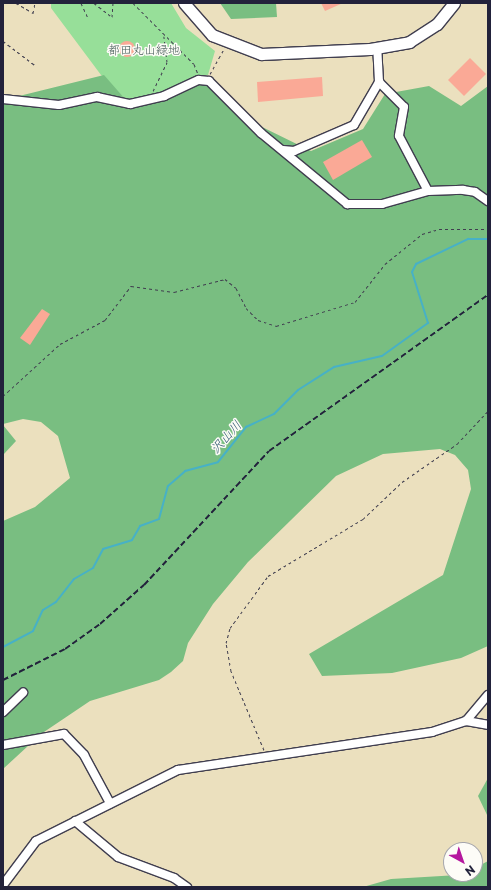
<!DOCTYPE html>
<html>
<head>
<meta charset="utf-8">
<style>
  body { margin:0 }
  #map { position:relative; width:491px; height:890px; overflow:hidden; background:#ebe0be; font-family:"Playpen Sans","Klee One",sans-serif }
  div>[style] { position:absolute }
  .green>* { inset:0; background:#97df99 }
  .forest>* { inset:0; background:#79be81 }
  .stream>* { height:2px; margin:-1px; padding:0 1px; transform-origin:1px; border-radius:1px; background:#47b1c6 }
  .building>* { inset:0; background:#faa996 }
  .round { border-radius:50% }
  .path>* { height:1px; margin-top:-0.5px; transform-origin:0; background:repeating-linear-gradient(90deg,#403e4f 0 3px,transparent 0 6px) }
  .roads { filter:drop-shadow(1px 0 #403e4f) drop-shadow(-1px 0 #403e4f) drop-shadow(0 1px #403e4f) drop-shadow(0 -1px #403e4f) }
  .street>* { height:8px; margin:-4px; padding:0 4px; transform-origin:4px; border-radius:4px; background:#fff }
  .secondary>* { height:11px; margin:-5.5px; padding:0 5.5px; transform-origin:5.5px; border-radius:5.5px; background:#fff }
  .rail>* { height:2px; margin-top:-1px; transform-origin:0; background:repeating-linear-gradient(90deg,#22223b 0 6px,transparent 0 9px) }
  span { translate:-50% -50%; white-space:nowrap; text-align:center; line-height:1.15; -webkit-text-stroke:3px #fdfcf7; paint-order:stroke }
  .park-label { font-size:12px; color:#455b57 }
  .water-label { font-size:13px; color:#315b73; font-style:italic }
  .frame { position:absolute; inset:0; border:4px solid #22223b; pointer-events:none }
  .north { position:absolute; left:443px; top:842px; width:40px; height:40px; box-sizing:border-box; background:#fdfcf7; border:1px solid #a5a5ac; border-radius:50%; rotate:140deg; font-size:11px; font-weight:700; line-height:16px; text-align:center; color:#22223b }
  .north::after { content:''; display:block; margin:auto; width:14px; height:18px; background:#b5179e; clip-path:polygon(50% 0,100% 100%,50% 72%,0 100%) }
</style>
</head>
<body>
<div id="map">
  <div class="green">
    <div style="clip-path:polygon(51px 3px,171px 3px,186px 28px,215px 51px,208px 75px,195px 76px,166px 92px,126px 100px,101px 75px,51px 8px)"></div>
  </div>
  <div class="forest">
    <div style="clip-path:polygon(220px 3px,276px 3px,277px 17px,231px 19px)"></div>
    <div style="clip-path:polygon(104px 75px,132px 107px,159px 102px,190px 84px,211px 82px,258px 125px,311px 151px,363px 129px,385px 94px,429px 86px,461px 106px,488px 86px,488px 646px,461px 658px,392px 673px,322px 676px,309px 654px,443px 575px,471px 489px,468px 470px,455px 455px,440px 449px,383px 454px,336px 476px,248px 562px,213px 604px,188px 643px,183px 661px,171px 672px,159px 680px,90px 701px,41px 734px,3px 769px,3px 521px,35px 507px,70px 478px,58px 436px,41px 422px,23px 419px,3px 424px,3px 100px)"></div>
    <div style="clip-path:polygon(3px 425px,16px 441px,3px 455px)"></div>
    <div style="clip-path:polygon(488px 778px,488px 817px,478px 796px)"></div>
    <div style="clip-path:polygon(488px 861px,488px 887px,363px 887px,391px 879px,475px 874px,475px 868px)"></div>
  </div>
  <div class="stream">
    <div style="left:3px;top:647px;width:34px;rotate:-28deg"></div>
    <div style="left:33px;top:631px;width:23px;rotate:-65deg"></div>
    <div style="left:43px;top:610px;width:15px;rotate:-32deg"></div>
    <div style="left:56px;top:602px;width:29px;rotate:-52deg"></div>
    <div style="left:74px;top:579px;width:22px;rotate:-30deg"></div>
    <div style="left:93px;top:568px;width:21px;rotate:-62deg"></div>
    <div style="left:103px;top:549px;width:30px;rotate:-17deg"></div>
    <div style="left:132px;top:540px;width:16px;rotate:-60deg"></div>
    <div style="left:140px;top:526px;width:20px;rotate:-20deg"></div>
    <div style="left:159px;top:519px;width:34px;rotate:-75deg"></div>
    <div style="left:168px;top:486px;width:23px;rotate:-41deg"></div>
    <div style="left:185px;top:471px;width:34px;rotate:-15deg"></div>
    <div style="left:218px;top:462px;width:45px;rotate:-51.3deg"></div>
    <div style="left:246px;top:427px;width:31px;rotate:-25deg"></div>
    <div style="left:274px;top:414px;width:34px;rotate:-45deg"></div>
    <div style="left:298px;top:390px;width:43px;rotate:-32.6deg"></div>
    <div style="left:334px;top:367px;width:49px;rotate:-12.9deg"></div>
    <div style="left:382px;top:356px;width:57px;rotate:-35.7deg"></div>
    <div style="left:428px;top:323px;width:53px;rotate:-107.4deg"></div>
    <div style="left:412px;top:272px;width:9px;rotate:-63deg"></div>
    <div style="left:416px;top:264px;width:58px;rotate:-25.7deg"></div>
    <div style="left:468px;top:239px;width:20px"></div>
  </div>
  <div class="building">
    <div style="clip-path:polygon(321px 3px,343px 3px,325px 11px)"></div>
    <div class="round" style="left:119px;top:41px;width:16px;height:16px"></div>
    <div style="clip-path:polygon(470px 58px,486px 74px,464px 96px,448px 80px)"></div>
    <div style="clip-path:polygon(322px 77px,323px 96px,258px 102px,257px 82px)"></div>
    <div style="clip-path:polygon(362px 140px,372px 157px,333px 180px,323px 162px)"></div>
    <div style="clip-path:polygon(42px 309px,50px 314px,30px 345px,20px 338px)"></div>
  </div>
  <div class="path">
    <div style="left:16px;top:3px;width:20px;rotate:30deg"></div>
    <div style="left:33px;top:13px;width:10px;rotate:-79deg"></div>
    <div style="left:81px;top:3px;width:17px;rotate:65deg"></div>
    <div style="left:94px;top:3px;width:23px;rotate:38deg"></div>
    <div style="left:112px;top:17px;width:14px;rotate:-86deg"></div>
    <div style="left:133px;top:3px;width:86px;rotate:45deg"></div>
    <div style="left:194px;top:64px;width:11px;rotate:68deg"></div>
    <div style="left:3px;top:41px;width:41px;rotate:37.1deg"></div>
    <div style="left:210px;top:74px;width:29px;rotate:-61deg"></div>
    <div style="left:153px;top:91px;width:32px;rotate:-64deg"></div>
    <div style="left:167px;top:62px;width:26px;rotate:-97deg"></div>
    <div style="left:3px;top:396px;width:77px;rotate:-42.4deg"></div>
    <div style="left:60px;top:344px;width:51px;rotate:-28.1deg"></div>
    <div style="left:105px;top:320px;width:43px;rotate:-52.6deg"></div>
    <div style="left:131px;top:286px;width:43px;rotate:7.9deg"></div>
    <div style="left:174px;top:292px;width:53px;rotate:-14.3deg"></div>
    <div style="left:225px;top:279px;width:14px;rotate:39deg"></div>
    <div style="left:236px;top:288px;width:22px;rotate:63deg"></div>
    <div style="left:246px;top:308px;width:17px;rotate:45deg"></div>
    <div style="left:258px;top:320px;width:19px;rotate:18deg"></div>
    <div style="left:276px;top:326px;width:83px;rotate:-16.9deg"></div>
    <div style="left:355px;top:302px;width:48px;rotate:-51.7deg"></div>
    <div style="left:385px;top:264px;width:48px;rotate:-39deg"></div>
    <div style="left:422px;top:234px;width:18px;rotate:-16deg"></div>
    <div style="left:439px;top:229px;width:49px"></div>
    <div style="left:264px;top:750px;width:86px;rotate:-112.7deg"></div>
    <div style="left:231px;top:671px;width:28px;rotate:-100deg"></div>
    <div style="left:226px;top:643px;width:16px;rotate:-75deg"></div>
    <div style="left:230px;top:628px;width:64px;rotate:-53.8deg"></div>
    <div style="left:268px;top:576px;width:111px;rotate:-31deg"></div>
    <div style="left:363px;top:519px;width:54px;rotate:-43.5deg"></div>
    <div style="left:402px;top:482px;width:67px;rotate:-34.6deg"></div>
    <div style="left:457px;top:444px;width:45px;rotate:-46.8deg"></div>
  </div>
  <div class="roads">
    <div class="street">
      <div style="left:379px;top:82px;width:35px;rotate:45deg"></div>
      <div style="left:404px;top:107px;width:29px;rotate:100deg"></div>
      <div style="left:399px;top:136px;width:62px;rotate:62.2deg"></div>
      <div style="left:3px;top:99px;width:56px;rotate:6.1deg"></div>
      <div style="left:59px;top:105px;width:39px;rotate:-12deg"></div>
      <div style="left:97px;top:97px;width:34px;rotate:12deg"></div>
      <div style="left:130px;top:104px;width:35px;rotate:-13deg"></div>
      <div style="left:164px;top:96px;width:38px;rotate:-25deg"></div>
      <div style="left:199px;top:80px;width:10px;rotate:6deg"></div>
      <div style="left:209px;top:81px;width:74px;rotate:45deg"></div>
      <div style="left:261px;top:133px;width:112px;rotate:39.5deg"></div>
      <div style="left:347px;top:204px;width:35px"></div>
      <div style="left:382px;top:204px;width:48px;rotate:-15.8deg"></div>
      <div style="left:428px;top:191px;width:35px;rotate:-2deg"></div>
      <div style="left:463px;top:190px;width:12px;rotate:9deg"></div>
      <div style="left:475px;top:192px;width:16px;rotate:35deg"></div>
      <div style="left:283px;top:150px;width:11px;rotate:5deg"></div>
      <div style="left:294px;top:151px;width:65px;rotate:-23.4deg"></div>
      <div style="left:354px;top:125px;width:50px;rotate:-59.8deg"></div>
      <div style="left:379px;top:82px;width:34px;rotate:-93deg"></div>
      <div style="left:3px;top:712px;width:28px;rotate:-44deg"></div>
      <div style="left:466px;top:721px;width:22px;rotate:10deg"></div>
      <div style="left:3px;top:745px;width:62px;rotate:-10.2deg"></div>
      <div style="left:64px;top:734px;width:29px;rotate:46deg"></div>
      <div style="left:84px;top:755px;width:55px;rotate:61.6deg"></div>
      <div style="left:75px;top:821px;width:56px;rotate:39.9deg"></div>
      <div style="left:118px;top:857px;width:60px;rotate:20.6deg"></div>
      <div style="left:174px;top:878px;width:16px;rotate:35deg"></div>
      <div style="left:3px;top:885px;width:55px;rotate:-53.1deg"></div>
      <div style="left:36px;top:841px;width:159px;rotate:-26.6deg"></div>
      <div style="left:178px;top:770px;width:257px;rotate:-8.5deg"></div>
      <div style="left:432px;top:732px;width:36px;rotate:-18deg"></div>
      <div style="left:466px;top:721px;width:34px;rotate:-50deg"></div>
    </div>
    <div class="secondary">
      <div style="left:184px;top:3px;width:43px;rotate:48.8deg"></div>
      <div style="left:212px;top:35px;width:53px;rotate:21.2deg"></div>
      <div style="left:261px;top:54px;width:109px;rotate:-2.6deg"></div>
      <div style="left:370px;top:49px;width:40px;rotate:-10deg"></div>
      <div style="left:409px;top:42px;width:33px;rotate:-33deg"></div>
      <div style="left:437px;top:24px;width:27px;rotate:-51deg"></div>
    </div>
  </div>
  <div class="rail">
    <div style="left:3px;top:680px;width:69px;rotate:-26.6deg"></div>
    <div style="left:65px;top:649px;width:43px;rotate:-35.5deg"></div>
    <div style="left:100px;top:624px;width:59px;rotate:-41.6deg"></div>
    <div style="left:144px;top:585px;width:183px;rotate:-47deg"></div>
    <div style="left:269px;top:451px;width:269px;rotate:-35.5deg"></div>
  </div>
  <div class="park-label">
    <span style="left:144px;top:50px">都田丸山緑地</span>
  </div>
  <div class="water-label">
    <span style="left:226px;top:437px;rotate:-48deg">沢山川</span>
  </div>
  <div class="frame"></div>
  <div class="north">N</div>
</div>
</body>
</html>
